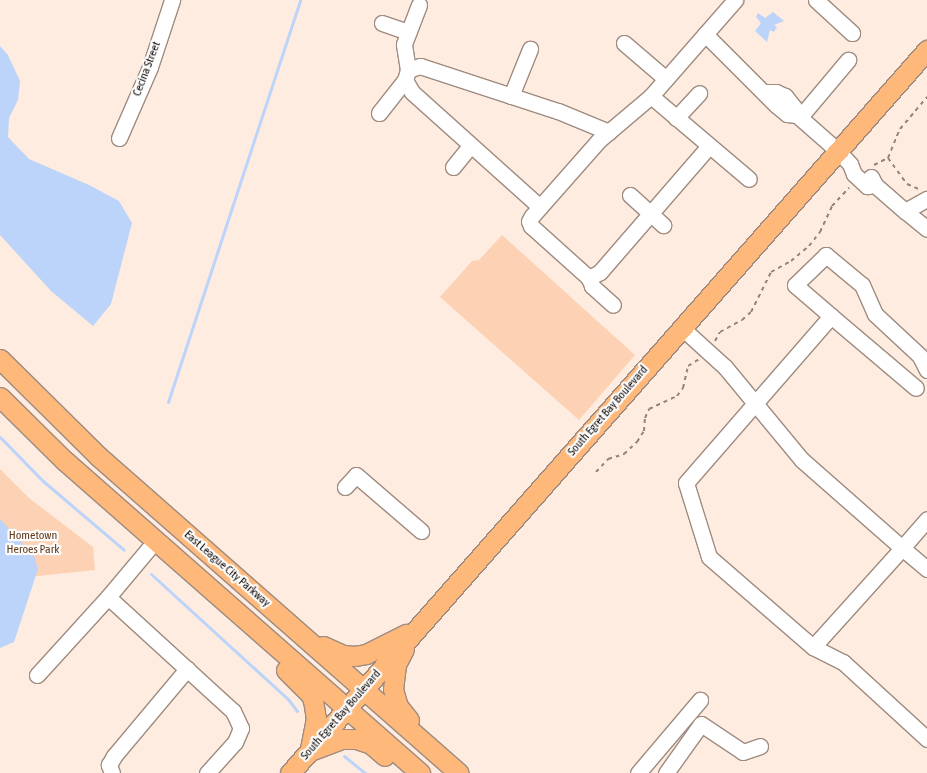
<!DOCTYPE html>
<html>
<head>
<meta charset="utf-8">
<style>
  body { margin:0 }
  #map { position:relative; width:927px; height:773px; overflow:hidden; background:#feece1; font-family:"Asap Condensed",sans-serif }
  div>[style] { position:absolute }
  .green>* { inset:0; background:#fdd1b4 }
  .water>* { inset:0; background:#bcd4f9 }
  .stream>* { height:3px; margin:-1.5px; padding:0 1.5px; transform-origin:1.5px; border-radius:1.5px; background:#bcd4f9 }
  .path>* { height:2px; margin-top:-1px; transform-origin:0; background:repeating-linear-gradient(90deg,#92857d 0 4px,transparent 0 8px) }
  .roads { filter:drop-shadow(1px 0 #9f8b7f) drop-shadow(-1px 0 #9f8b7f) drop-shadow(0 1px #9f8b7f) drop-shadow(0 -1px #9f8b7f) }
  .minor>* { height:15px; margin:-7.5px; padding:0 7.5px; transform-origin:7.5px; border-radius:7.5px; background:#fff }
  .major>* { height:19px; margin:-9.5px; padding:0 9.5px; transform-origin:9.5px; border-radius:9.5px; background:#feb87a }
  span { translate:-50% -50%; white-space:nowrap; text-align:center; line-height:1.15; -webkit-text-stroke:4.5px #fdfdfd; paint-order:stroke }
  .street-label { font-size:12px; color:#130c08 }
  .park-label { font-size:12px; color:#633819 }
</style>
</head>
<body>
<div id="map">
  <div class="green">
    <div style="clip-path:polygon(502px 235px,635px 355px,579px 420px,440px 297px,472px 261px,479px 260px)"></div>
    <div style="clip-path:polygon(0 469px,29px 498px,93px 547px,95px 570px,0 580px)"></div>
  </div>
  <div class="water">
    <div style="clip-path:polygon(773px 12px,784px 21px,774px 25px,777px 27px,774px 32px,770px 30px,767px 42px,755px 31px,761px 23px,756px 17px,758px 13px,765px 18px)"></div>
    <div style="clip-path:polygon(0 46px,8px 55px,20px 81px,18px 100px,9px 118px,8px 137px,29px 159px,89px 185px,119px 201px,132px 223px,111px 304px,93px 326px,51px 291px,0 235px)"></div>
    <div style="clip-path:polygon(0 519px,34px 556px,38px 569px,14px 642px,0 648px)"></div>
  </div>
  <div class="stream">
    <div style="left:168px;top:402px;width:423px;rotate:-71.8deg"></div>
    <div style="left:0;top:437px;width:62px;rotate:45.7deg"></div>
    <div style="left:43px;top:481px;width:106px;rotate:40.4deg"></div>
    <div style="left:151px;top:574px;width:185px;rotate:42.4deg"></div>
    <div style="left:288px;top:699px;width:15px;rotate:53deg"></div>
    <div style="left:344px;top:756px;width:27px;rotate:39deg"></div>
  </div>
  <div class="path">
    <div style="left:888px;top:158px;width:32px;rotate:54deg"></div>
    <div style="left:907px;top:184px;width:13px;rotate:23deg"></div>
    <div style="left:874px;top:165px;width:16px;rotate:-27deg"></div>
    <div style="left:888px;top:158px;width:31px;rotate:-68deg"></div>
    <div style="left:900px;top:129px;width:42px;rotate:-49.8deg"></div>
    <div style="left:715px;top:341px;width:10px;rotate:-61deg"></div>
    <div style="left:720px;top:332px;width:25px;rotate:-29deg"></div>
    <div style="left:742px;top:320px;width:12px;rotate:-42deg"></div>
    <div style="left:751px;top:312px;width:45px;rotate:-63.4deg"></div>
    <div style="left:771px;top:272px;width:23px;rotate:-29deg"></div>
    <div style="left:791px;top:261px;width:23px;rotate:-40deg"></div>
    <div style="left:809px;top:246px;width:18px;rotate:-52deg"></div>
    <div style="left:820px;top:232px;width:29px;rotate:-65deg"></div>
    <div style="left:832px;top:206px;width:25px;rotate:-47deg"></div>
    <div style="left:596px;top:472px;width:18px;rotate:-47deg"></div>
    <div style="left:608px;top:459px;width:17px;rotate:-17deg"></div>
    <div style="left:624px;top:454px;width:18px;rotate:-43deg"></div>
    <div style="left:637px;top:442px;width:13px;rotate:-58deg"></div>
    <div style="left:644px;top:431px;width:13px;rotate:-86deg"></div>
    <div style="left:645px;top:418px;width:10px;rotate:-66deg"></div>
    <div style="left:649px;top:409px;width:31px;rotate:-25deg"></div>
    <div style="left:677px;top:396px;width:10px;rotate:-53deg"></div>
    <div style="left:683px;top:388px;width:23px;rotate:-77deg"></div>
    <div style="left:688px;top:366px;width:13px;rotate:-32deg"></div>
  </div>
  <div class="roads">
    <div class="minor">
      <div style="left:816px;top:0;width:49px;rotate:42.5deg"></div>
      <div style="left:382px;top:23px;width:28px;rotate:19deg"></div>
      <div style="left:705px;top:34px;width:100px;rotate:45deg"></div>
      <div style="left:776px;top:105px;width:14px;rotate:39deg"></div>
      <div style="left:787px;top:114px;width:10px;rotate:6deg"></div>
      <div style="left:797px;top:115px;width:55px;rotate:41.3deg"></div>
      <div style="left:838px;top:151px;width:18px;rotate:47deg"></div>
      <div style="left:850px;top:164px;width:11px;rotate:68deg"></div>
      <div style="left:854px;top:174px;width:18px;rotate:43deg"></div>
      <div style="left:867px;top:186px;width:8px;rotate:-7deg"></div>
      <div style="left:624px;top:43px;width:55px;rotate:40.6deg"></div>
      <div style="left:408px;top:70px;width:26px;rotate:-99deg"></div>
      <div style="left:404px;top:44px;width:42px;rotate:-69deg"></div>
      <div style="left:766px;top:92px;width:10px"></div>
      <div style="left:776px;top:92px;width:10px;rotate:24deg"></div>
      <div style="left:785px;top:96px;width:14px;rotate:51deg"></div>
      <div style="left:794px;top:107px;width:9px;rotate:69deg"></div>
      <div style="left:511px;top:96px;width:51px;rotate:-68deg"></div>
      <div style="left:651px;top:96px;width:128px;rotate:40.3deg"></div>
      <div style="left:379px;top:113px;width:42px;rotate:-51.8deg"></div>
      <div style="left:800px;top:117px;width:75px;rotate:-49.9deg"></div>
      <div style="left:676px;top:118px;width:34px;rotate:-47deg"></div>
      <div style="left:119px;top:138px;width:77px;rotate:-66.4deg"></div>
      <div style="left:150px;top:67px;width:71px;rotate:-71.8deg"></div>
      <div style="left:709px;top:146px;width:167px;rotate:130.9deg"></div>
      <div style="left:600px;top:272px;width:13px;rotate:151deg"></div>
      <div style="left:589px;top:278px;width:78px;rotate:-138.1deg"></div>
      <div style="left:531px;top:226px;width:5px;rotate:-112deg"></div>
      <div style="left:529px;top:221px;width:6px;rotate:-59deg"></div>
      <div style="left:532px;top:216px;width:101px;rotate:-48.6deg"></div>
      <div style="left:599px;top:140px;width:68px;rotate:-40.2deg"></div>
      <div style="left:651px;top:96px;width:128px;rotate:-48.8deg"></div>
      <div style="left:453px;top:167px;width:28px;rotate:-51deg"></div>
      <div style="left:871px;top:177px;width:9px;rotate:63deg"></div>
      <div style="left:875px;top:185px;width:40px;rotate:41deg"></div>
      <div style="left:905px;top:211px;width:25px;rotate:-29deg"></div>
      <div style="left:630px;top:195px;width:45px;rotate:42.3deg"></div>
      <div style="left:540px;top:207px;width:172px;rotate:-138.1deg"></div>
      <div style="left:412px;top:92px;width:14px;rotate:-120deg"></div>
      <div style="left:405px;top:80px;width:10px;rotate:-73deg"></div>
      <div style="left:408px;top:70px;width:13px;rotate:-18deg"></div>
      <div style="left:420px;top:66px;width:145px;rotate:18.1deg"></div>
      <div style="left:558px;top:111px;width:55px;rotate:22.4deg"></div>
      <div style="left:905px;top:211px;width:28px;rotate:39deg"></div>
      <div style="left:589px;top:278px;width:9px;rotate:69deg"></div>
      <div style="left:592px;top:286px;width:28px;rotate:42deg"></div>
      <div style="left:831px;top:316px;width:111px;rotate:40.3deg"></div>
      <div style="left:682px;top:328px;width:58px;rotate:42.2deg"></div>
      <div style="left:725px;top:367px;width:121px;rotate:50.4deg"></div>
      <div style="left:802px;top:460px;width:133px;rotate:41.3deg"></div>
      <div style="left:902px;top:548px;width:38px;rotate:-49deg"></div>
      <div style="left:927px;top:370px;width:16px;rotate:-117deg"></div>
      <div style="left:920px;top:356px;width:62px;rotate:-137deg"></div>
      <div style="left:875px;top:314px;width:32px;rotate:-114deg"></div>
      <div style="left:862px;top:285px;width:47px;rotate:-140.2deg"></div>
      <div style="left:826px;top:255px;width:43px;rotate:135.9deg"></div>
      <div style="left:795px;top:285px;width:48px;rotate:40.7deg"></div>
      <div style="left:831px;top:316px;width:221px;rotate:131deg"></div>
      <div style="left:686px;top:483px;width:77px;rotate:72.7deg"></div>
      <div style="left:709px;top:557px;width:138px;rotate:40.9deg"></div>
      <div style="left:813px;top:647px;width:34px;rotate:27deg"></div>
      <div style="left:843px;top:662px;width:114px;rotate:42.5deg"></div>
      <div style="left:345px;top:487px;width:16px;rotate:-47deg"></div>
      <div style="left:356px;top:475px;width:86px;rotate:40.7deg"></div>
      <div style="left:155px;top:541px;width:73px;rotate:130deg"></div>
      <div style="left:108px;top:597px;width:169px;rotate:42.4deg"></div>
      <div style="left:233px;top:711px;width:19px;rotate:65deg"></div>
      <div style="left:241px;top:728px;width:15px;rotate:113deg"></div>
      <div style="left:235px;top:742px;width:42px;rotate:132.1deg"></div>
      <div style="left:813px;top:647px;width:133px;rotate:-48deg"></div>
      <div style="left:902px;top:548px;width:33px;rotate:40deg"></div>
      <div style="left:37px;top:675px;width:105px;rotate:-47.7deg"></div>
      <div style="left:112px;top:773px;width:9px;rotate:-111deg"></div>
      <div style="left:109px;top:765px;width:10px;rotate:-61deg"></div>
      <div style="left:114px;top:756px;width:114px;rotate:-50deg"></div>
      <div style="left:638px;top:773px;width:96px;rotate:-49.7deg"></div>
      <div style="left:666px;top:773px;width:60px;rotate:-54.5deg"></div>
      <div style="left:701px;top:724px;width:50px;rotate:33.7deg"></div>
      <div style="left:743px;top:752px;width:18px;rotate:-19deg"></div>
    </div>
    <div class="major">
      <div style="left:0;top:359px;width:138px;rotate:44.7deg"></div>
      <div style="left:98px;top:456px;width:480px;rotate:41.3deg"></div>
      <div style="left:0;top:397px;width:91px;rotate:44.6deg"></div>
      <div style="left:65px;top:461px;width:473px;rotate:41.3deg"></div>
      <div style="left:323px;top:646px;width:22px;rotate:24deg"></div>
      <div style="left:343px;top:655px;width:11px;rotate:5deg"></div>
      <div style="left:354px;top:656px;width:12px;rotate:-9deg"></div>
      <div style="left:366px;top:654px;width:45px;rotate:-26.6deg"></div>
      <div style="left:404px;top:649px;width:18px;rotate:117deg"></div>
      <div style="left:396px;top:665px;width:24px;rotate:97deg"></div>
      <div style="left:393px;top:689px;width:18px;rotate:74deg"></div>
      <div style="left:398px;top:706px;width:18px;rotate:52deg"></div>
      <div style="left:286px;top:670px;width:34px;rotate:45deg"></div>
      <div style="left:310px;top:694px;width:7px;rotate:63deg"></div>
      <div style="left:313px;top:700px;width:18px;rotate:81deg"></div>
      <div style="left:316px;top:718px;width:31px;rotate:101deg"></div>
      <div style="left:313px;top:750px;width:31px;rotate:-21deg"></div>
      <div style="left:342px;top:739px;width:14px"></div>
      <div style="left:356px;top:739px;width:16px;rotate:18deg"></div>
      <div style="left:371px;top:744px;width:18px;rotate:41deg"></div>
      <div style="left:290px;top:773px;width:964px;rotate:-48.62deg"></div>
    </div>
  </div>
  <div class="street-label">
    <span style="left:147px;top:69px;rotate:-69deg">Cecina Street</span>
    <span style="left:608px;top:411px;rotate:-49deg">South Egret Bay Boulevard</span>
    <span style="left:227px;top:569px;rotate:41deg">East League City Parkway</span>
    <span style="left:341px;top:715px;rotate:-49deg">South Egret Bay Boulevard</span>
  </div>
  <div class="park-label">
    <span style="left:33px;top:543px">Hometown<br>Heroes Park</span>
  </div>
</div>
</body>
</html>
